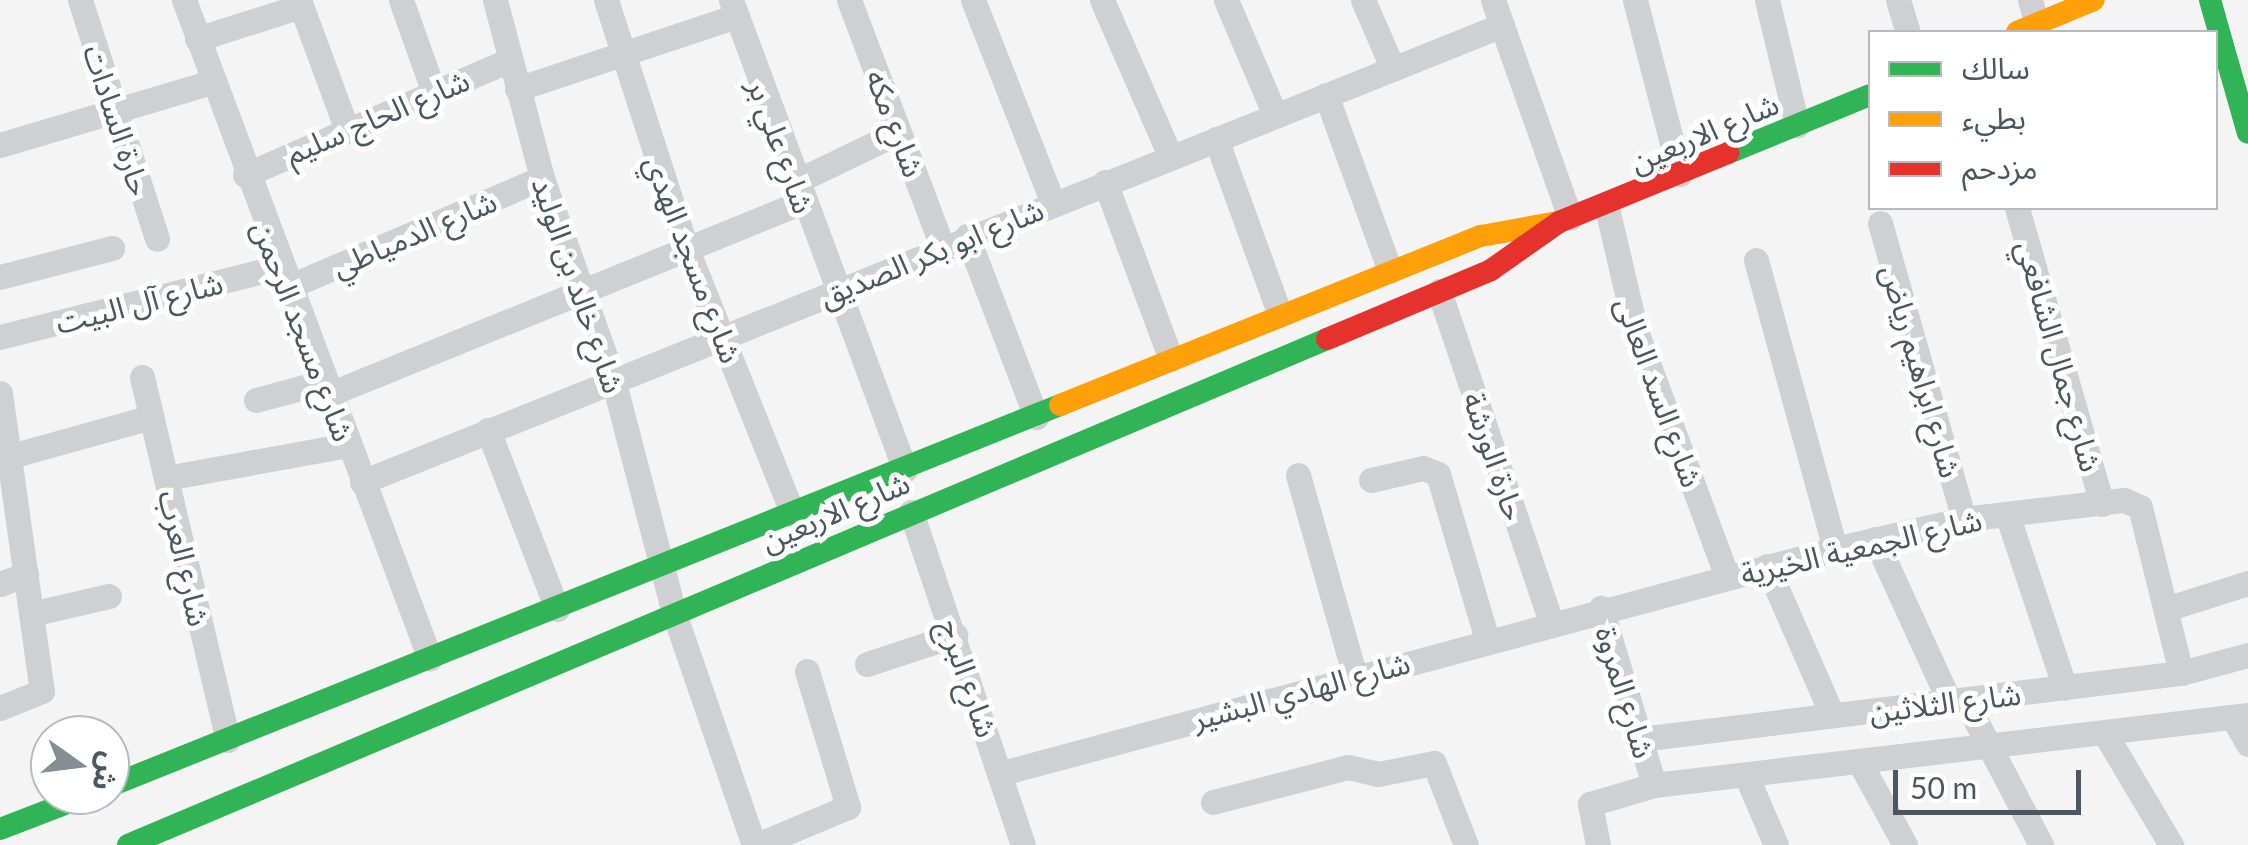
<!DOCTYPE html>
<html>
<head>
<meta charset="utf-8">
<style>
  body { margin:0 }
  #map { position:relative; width:2248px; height:845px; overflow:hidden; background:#f4f4f4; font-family:Lato,"Noto Sans Arabic",sans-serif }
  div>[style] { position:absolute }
  .street>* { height:25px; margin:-12.5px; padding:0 12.5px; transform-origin:12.5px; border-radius:12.5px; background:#ced0d2 }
  .fast>* { height:22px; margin:-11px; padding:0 11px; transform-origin:11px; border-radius:11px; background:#30b455 }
  .slow>* { height:22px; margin:-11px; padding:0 11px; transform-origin:11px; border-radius:11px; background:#ff9f0a }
  .jam>* { height:22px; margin:-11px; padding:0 11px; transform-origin:11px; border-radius:11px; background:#e5322d }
  span { translate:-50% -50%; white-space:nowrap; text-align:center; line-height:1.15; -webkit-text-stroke:10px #fff; paint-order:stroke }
  .street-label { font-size:30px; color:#4a5661 }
  .legend { position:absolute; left:1868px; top:30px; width:350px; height:180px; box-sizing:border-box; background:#fff; border:2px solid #b7bbc0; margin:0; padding:12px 18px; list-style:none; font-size:30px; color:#4a5661 }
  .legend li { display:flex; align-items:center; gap:20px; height:50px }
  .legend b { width:50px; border:2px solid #b7bbc0 }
  .north { position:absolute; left:30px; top:715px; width:100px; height:100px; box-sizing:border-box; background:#fff; border:2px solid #b7bbc0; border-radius:50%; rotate:104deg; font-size:28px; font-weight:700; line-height:40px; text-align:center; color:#4a5661 }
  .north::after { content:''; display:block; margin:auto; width:35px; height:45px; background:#868d94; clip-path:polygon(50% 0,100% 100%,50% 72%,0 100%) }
  .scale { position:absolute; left:1893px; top:770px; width:188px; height:45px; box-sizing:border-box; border:5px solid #4a5661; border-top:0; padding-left:12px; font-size:30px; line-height:35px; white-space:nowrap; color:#4a5661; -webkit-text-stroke:8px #fff; paint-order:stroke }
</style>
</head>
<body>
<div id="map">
  <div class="street">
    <div style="left:80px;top:0;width:251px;rotate:72.1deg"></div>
    <div style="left:184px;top:0;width:703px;rotate:69.53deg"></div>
    <div style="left:299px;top:0;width:135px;rotate:69.7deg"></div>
    <div style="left:401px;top:0;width:96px;rotate:70.4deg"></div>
    <div style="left:495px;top:0;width:184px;rotate:75.2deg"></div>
    <div style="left:542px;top:178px;width:213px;rotate:70.5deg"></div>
    <div style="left:613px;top:379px;width:242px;rotate:75.4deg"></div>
    <div style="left:674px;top:613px;width:245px;rotate:71deg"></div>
    <div style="left:606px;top:0;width:260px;rotate:72.1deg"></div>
    <div style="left:686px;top:247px;width:288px;rotate:68.2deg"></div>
    <div style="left:731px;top:0;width:501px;rotate:69.68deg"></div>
    <div style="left:849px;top:0;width:263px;rotate:69.3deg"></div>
    <div style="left:973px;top:0;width:218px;rotate:68.5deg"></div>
    <div style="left:1102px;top:0;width:170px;rotate:66.4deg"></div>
    <div style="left:1226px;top:0;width:125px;rotate:66.9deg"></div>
    <div style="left:1363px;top:0;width:75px;rotate:66.5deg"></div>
    <div style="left:1493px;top:0;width:231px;rotate:70.5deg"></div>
    <div style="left:1635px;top:0;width:180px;rotate:75.5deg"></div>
    <div style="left:1767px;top:0;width:129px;rotate:76.5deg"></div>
    <div style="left:1898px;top:0;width:34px;rotate:73deg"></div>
    <div style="left:2030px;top:0;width:25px;rotate:74deg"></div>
    <div style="left:197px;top:39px;width:109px;rotate:-17.6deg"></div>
    <div style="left:517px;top:89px;width:231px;rotate:-18.4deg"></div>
    <div style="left:1326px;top:95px;width:187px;rotate:70deg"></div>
    <div style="left:1216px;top:139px;width:187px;rotate:70deg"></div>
    <div style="left:0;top:145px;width:220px;rotate:-16.6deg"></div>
    <div style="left:245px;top:175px;width:288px;rotate:-23.5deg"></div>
    <div style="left:795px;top:182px;width:115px;rotate:-25.7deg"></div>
    <div style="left:1105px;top:182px;width:189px;rotate:69.6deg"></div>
    <div style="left:1606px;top:204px;width:127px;rotate:76.8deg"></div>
    <div style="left:1635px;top:328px;width:265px;rotate:69.7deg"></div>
    <div style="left:2017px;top:208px;width:308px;rotate:74deg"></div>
    <div style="left:1880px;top:223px;width:308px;rotate:74.2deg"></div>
    <div style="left:967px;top:236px;width:194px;rotate:69.1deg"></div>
    <div style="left:1756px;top:260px;width:300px;rotate:74.7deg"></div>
    <div style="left:0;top:277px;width:116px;rotate:-14.5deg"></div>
    <div style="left:286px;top:288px;width:279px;rotate:-23.3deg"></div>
    <div style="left:1439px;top:291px;width:348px;rotate:71.3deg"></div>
    <div style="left:0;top:337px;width:288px;rotate:-14.1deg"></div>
    <div style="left:142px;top:377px;width:373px;rotate:76.7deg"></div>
    <div style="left:0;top:393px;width:301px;rotate:82deg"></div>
    <div style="left:42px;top:691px;width:45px;rotate:158deg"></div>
    <div style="left:327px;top:395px;width:513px;rotate:-22.11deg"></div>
    <div style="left:256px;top:400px;width:69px;rotate:-15deg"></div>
    <div style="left:488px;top:430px;width:192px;rotate:68.9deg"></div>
    <div style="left:0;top:459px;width:157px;rotate:-15.5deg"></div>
    <div style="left:1298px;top:475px;width:209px;rotate:74.2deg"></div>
    <div style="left:166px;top:478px;width:184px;rotate:-10.3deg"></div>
    <div style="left:1371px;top:480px;width:53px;rotate:-13deg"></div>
    <div style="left:1423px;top:468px;width:16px;rotate:22deg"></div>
    <div style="left:1438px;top:474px;width:172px;rotate:73.5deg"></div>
    <div style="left:362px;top:482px;width:1228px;rotate:-21.84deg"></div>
    <div style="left:911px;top:512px;width:351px;rotate:71.4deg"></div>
    <div style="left:2007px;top:514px;width:183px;rotate:71.6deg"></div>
    <div style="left:1875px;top:539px;width:178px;rotate:65.4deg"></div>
    <div style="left:1767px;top:566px;width:163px;rotate:66.4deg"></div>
    <div style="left:0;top:584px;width:28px;rotate:-21deg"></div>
    <div style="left:2166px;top:609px;width:86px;rotate:-17.6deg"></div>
    <div style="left:31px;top:614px;width:80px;rotate:-13deg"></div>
    <div style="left:867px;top:664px;width:93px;rotate:-18.2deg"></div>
    <div style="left:1965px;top:700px;width:164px;rotate:62.3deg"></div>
    <div style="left:2233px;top:718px;width:30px;rotate:60deg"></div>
    <div style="left:2107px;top:737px;width:126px;rotate:59.3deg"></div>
    <div style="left:1640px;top:739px;width:545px;rotate:-6.96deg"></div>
    <div style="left:2181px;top:673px;width:69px;rotate:-15deg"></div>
    <div style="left:1860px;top:763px;width:94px;rotate:61.2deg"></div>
    <div style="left:1002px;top:773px;width:863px;rotate:-15.05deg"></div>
    <div style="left:1835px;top:549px;width:132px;rotate:-13.1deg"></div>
    <div style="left:1964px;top:519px;width:161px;rotate:-6.8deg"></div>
    <div style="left:2124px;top:500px;width:17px;rotate:24deg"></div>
    <div style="left:2140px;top:507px;width:171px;rotate:76.1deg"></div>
    <div style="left:1746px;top:775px;width:76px;rotate:66.8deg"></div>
    <div style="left:1654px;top:785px;width:598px;rotate:-6.72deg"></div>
    <div style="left:1213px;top:802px;width:139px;rotate:-14.5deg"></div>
    <div style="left:1348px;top:767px;width:31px;rotate:13deg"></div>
    <div style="left:1378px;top:774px;width:57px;rotate:-11.1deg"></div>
    <div style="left:1434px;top:763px;width:88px;rotate:68.7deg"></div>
    <div style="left:757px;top:845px;width:99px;rotate:-22.7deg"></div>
    <div style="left:848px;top:807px;width:142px;rotate:-106.8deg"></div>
    <div style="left:1598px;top:845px;width:42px;rotate:-101deg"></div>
    <div style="left:1590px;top:804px;width:67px;rotate:-16.5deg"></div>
    <div style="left:1654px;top:785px;width:185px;rotate:-106.7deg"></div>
  </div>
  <div class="fast">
    <div style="left:2210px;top:0;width:138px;rotate:74.1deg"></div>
    <div style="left:1728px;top:153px;width:153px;rotate:-22.2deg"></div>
    <div style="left:110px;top:786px;width:1024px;rotate:-21.85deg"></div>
    <div style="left:0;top:829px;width:94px;rotate:-21.1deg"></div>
    <div style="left:128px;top:845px;width:1301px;rotate:-22.88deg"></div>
  </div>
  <div class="slow">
    <div style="left:2017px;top:32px;width:83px;rotate:-22.6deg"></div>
    <div style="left:1060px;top:405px;width:454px;rotate:-21.9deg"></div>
    <div style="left:1481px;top:236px;width:78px;rotate:-10.3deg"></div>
  </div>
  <div class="jam">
    <div style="left:1327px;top:339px;width:178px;rotate:-22.8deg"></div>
    <div style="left:1491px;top:270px;width:83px;rotate:-35.2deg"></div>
    <div style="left:1559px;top:222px;width:183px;rotate:-22.2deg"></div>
  </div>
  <div class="street-label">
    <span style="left:377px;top:116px;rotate:-23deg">شارع الحاج سليم</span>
    <span style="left:118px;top:120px;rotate:72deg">حارة السادات</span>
    <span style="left:896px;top:123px;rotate:69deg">شارع مكه</span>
    <span style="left:1704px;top:132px;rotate:-23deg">شارع الاربعين</span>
    <span style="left:782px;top:146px;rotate:70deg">شارع علي بر</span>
    <span style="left:414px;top:233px;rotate:-23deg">شارع الدمياطي</span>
    <span style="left:931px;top:252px;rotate:-22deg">شارع ابو بكر الصديق</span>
    <span style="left:694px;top:259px;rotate:69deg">شارع مسجد الهدي</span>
    <span style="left:579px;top:285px;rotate:71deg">شارع خالد بن الوليد</span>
    <span style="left:139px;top:302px;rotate:-14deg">شارع آل البيت</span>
    <span style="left:304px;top:331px;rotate:69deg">شارع مسجد الرحمن</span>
    <span style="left:2060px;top:356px;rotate:74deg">شارع جمال الشافعي</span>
    <span style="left:1922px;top:371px;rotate:74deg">شارع ابراهيم رياض</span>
    <span style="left:1660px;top:392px;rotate:70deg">شارع السد العالى</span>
    <span style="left:1495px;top:456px;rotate:71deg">حارة الورشة</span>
    <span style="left:835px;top:511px;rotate:-23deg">شارع الاربعين</span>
    <span style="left:1861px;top:546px;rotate:-13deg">شارع الجمعية الخيرية</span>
    <span style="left:185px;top:558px;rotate:77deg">شارع العرب</span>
    <span style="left:969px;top:678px;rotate:71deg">شارع البرج</span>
    <span style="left:1301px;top:690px;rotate:-15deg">شارع الهادي البشير</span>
    <span style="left:1626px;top:692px;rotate:73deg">شارع المروة</span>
    <span style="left:1945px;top:702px;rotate:-7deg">شارع الثلاثين</span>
  </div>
  <ul class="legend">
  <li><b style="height:12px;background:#30b455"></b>سالك</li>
  <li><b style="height:12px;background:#ff9f0a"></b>بطيء</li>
  <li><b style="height:12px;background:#e5322d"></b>مزدحم</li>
  </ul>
  <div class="north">ش</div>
  <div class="scale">50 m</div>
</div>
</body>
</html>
